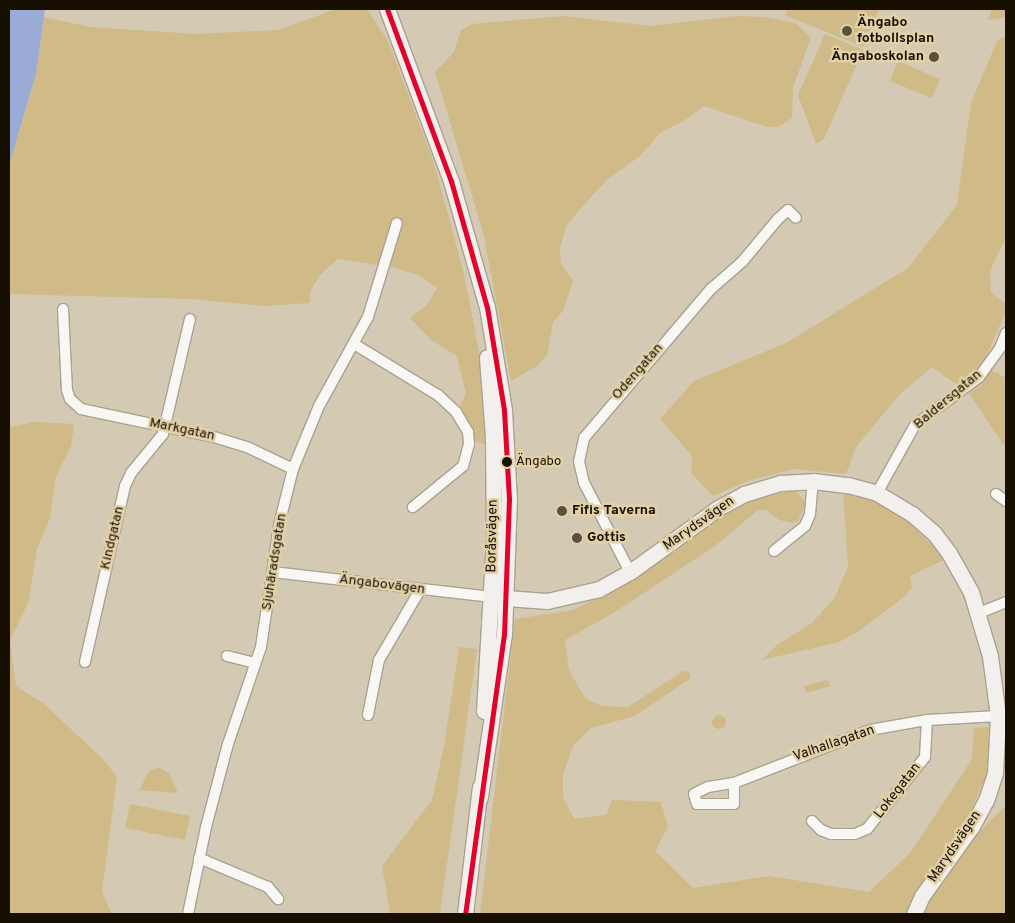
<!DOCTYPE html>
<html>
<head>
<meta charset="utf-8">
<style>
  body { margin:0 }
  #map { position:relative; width:1015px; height:923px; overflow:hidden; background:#d4cab3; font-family:Overpass,sans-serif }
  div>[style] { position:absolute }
  .green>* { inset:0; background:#cfba88 }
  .round { border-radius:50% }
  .water>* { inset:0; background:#9aabd5 }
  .roads { filter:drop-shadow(1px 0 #a9a18f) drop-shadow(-1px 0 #a9a18f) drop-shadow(0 1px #a9a18f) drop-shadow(0 -1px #a9a18f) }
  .street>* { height:10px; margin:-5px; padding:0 5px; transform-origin:5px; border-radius:5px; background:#f9f7f4 }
  .secondary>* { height:15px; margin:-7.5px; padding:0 7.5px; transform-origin:7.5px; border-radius:7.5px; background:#f3efec }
  .bus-1>* { height:5px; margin:-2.5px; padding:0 2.5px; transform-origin:2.5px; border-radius:2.5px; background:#e4002b }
  .dots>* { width:14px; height:14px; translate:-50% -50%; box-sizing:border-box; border:2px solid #e2d0a6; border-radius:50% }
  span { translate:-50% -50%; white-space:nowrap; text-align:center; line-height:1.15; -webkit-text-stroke:5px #e2d0a6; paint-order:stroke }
  .bus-label { font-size:13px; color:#160f02 }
  .left { translate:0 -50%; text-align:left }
  .poi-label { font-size:14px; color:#160f02; font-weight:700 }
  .right { translate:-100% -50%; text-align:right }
  .street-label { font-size:14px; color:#160f02 }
  .frame { position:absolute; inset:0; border:10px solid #160f02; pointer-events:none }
</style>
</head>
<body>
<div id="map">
  <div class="green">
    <div style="clip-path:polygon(336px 9px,367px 9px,388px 41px,434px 163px,464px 274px,479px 352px,485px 444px,463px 438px,455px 419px,466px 393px,457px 356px,431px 340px,410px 318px,427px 305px,437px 288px,420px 276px,393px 267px,338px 259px,320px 275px,311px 290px,309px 303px,265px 306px,191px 299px,9px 294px,9px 165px,36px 74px,44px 17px,90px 27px,197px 34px,278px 30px)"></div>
    <div style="clip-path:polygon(787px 9px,879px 9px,864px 47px,785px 15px)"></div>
    <div style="clip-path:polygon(992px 9px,1006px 9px,1006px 17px,988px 20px)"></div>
    <div style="clip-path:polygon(564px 16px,650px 26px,737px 16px,764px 17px,795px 23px,811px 37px,793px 88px,792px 118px,779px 127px,767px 127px,704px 106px,685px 120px,660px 133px,640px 156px,608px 179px,580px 209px,566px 227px,560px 248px,561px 264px,573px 281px,563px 311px,553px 322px,547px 355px,537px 366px,511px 381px,484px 236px,435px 72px,454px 52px,461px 30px,472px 24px)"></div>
    <div style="clip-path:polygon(825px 34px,863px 50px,824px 139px,816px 144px,798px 95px)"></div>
    <div style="clip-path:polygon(1006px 35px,1006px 237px,990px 271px,991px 293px,1006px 304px,1006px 311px,983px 364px,960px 387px,932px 367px,899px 395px,856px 447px,846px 474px,794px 469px,750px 480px,713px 496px,691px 473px,692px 456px,660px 419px,694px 381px,786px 343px,908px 268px,957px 205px,971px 103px,997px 41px)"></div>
    <div style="clip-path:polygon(898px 61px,940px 79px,932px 98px,890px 81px)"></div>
    <div style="clip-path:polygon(991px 370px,1006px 378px,1005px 447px,969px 393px,982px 384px)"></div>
    <div style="clip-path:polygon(36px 422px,74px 424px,71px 447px,56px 476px,50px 518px,37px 548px,29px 601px,10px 640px,16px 686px,45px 705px,103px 759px,117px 777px,102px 892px,112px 914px,9px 914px,9px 427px)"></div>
    <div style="clip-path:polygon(843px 489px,868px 496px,901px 515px,946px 559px,910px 576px,912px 588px,905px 596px,858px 632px,839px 642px,762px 660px,777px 645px,812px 623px,835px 597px,848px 566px)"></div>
    <div style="clip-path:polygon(795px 490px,806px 503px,798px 521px,792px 523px,779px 520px,766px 510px,758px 510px,715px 546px,615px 612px,565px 640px,569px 670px,585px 698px,602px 706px,628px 707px,683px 671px,689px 672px,691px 678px,635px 716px,591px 728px,573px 746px,563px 775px,563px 797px,574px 819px,606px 815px,612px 800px,661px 802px,668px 827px,655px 851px,693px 888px,769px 876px,869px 892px,911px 852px,972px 759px,974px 728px,991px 727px,989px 770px,959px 837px,969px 843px,1006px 805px,1006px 914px,480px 914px,515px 619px,573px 610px,631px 581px,712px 522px,753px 500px)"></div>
    <div style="clip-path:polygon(459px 647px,477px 649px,440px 914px,390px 914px,382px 866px,432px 800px,445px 741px)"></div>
    <div style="clip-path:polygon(827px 680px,831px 686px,806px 693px,804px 686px)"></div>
    <div class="round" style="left:712px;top:715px;width:14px;height:14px"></div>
    <div style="clip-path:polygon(160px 768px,169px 773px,178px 793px,139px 790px,150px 770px)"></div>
    <div style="clip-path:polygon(130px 804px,190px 816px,185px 840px,125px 828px)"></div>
  </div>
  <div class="water">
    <div style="clip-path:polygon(9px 9px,45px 9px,36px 74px,9px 165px)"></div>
  </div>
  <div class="roads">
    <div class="street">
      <div style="left:63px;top:309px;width:81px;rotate:87.2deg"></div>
      <div style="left:67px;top:390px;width:9px;rotate:72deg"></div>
      <div style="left:70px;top:399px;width:15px;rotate:42deg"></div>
      <div style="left:81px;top:409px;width:136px;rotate:11.9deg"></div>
      <div style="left:214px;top:437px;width:34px;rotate:17deg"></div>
      <div style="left:247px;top:447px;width:51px;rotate:25.6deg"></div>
      <div style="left:354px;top:344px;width:98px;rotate:31.3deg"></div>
      <div style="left:438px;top:395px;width:25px;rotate:43deg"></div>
      <div style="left:456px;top:412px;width:23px;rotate:59deg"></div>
      <div style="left:468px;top:432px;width:12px;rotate:85deg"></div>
      <div style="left:469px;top:444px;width:23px;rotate:105deg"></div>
      <div style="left:463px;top:466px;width:65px;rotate:140.6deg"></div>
      <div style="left:877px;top:493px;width:78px;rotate:-60.8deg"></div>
      <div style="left:915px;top:425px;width:80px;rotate:-36.9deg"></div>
      <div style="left:979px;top:377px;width:36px;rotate:-54deg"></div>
      <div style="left:1000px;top:348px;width:16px;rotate:-68deg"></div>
      <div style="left:996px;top:494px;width:12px;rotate:35deg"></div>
      <div style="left:774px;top:551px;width:40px;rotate:-39deg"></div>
      <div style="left:805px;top:526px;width:13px;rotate:-67deg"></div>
      <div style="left:810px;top:514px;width:33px;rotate:-85deg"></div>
      <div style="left:273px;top:572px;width:220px;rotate:6.5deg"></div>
      <div style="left:630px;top:572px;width:100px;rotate:-117.3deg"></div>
      <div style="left:584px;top:483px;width:22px;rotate:-103deg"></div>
      <div style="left:579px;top:462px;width:25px;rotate:-78deg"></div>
      <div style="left:584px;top:438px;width:196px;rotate:-49.6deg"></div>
      <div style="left:711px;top:289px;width:41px;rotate:-41.1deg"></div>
      <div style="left:742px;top:262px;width:56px;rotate:-50.1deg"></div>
      <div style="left:778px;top:219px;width:13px;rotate:-42deg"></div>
      <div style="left:788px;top:210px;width:11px;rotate:45deg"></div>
      <div style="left:979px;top:613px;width:29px;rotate:-22deg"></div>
      <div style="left:227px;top:656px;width:29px;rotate:14deg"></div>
      <div style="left:85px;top:662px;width:180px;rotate:-77.2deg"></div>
      <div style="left:125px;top:486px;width:14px;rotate:-65deg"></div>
      <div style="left:131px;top:473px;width:50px;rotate:-50.6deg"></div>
      <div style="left:163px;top:434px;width:118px;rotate:-76.8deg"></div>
      <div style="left:368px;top:715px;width:56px;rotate:-78.7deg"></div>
      <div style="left:379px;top:660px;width:81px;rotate:-59.6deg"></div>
      <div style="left:734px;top:783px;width:21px;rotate:90deg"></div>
      <div style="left:734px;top:804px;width:37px;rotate:180deg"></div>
      <div style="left:697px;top:804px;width:10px;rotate:-107deg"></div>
      <div style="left:694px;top:794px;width:16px;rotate:-27deg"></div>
      <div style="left:708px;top:787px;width:26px;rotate:-9deg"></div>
      <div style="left:734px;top:783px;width:146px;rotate:-21.3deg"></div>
      <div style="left:870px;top:730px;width:58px;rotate:-10deg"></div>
      <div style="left:927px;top:720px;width:71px;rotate:-3.2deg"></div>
      <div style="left:812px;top:821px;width:13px;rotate:45deg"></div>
      <div style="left:821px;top:830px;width:11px;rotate:22deg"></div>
      <div style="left:831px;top:834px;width:24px"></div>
      <div style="left:855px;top:834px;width:13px;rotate:-23deg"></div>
      <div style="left:867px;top:829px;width:92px;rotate:-51.1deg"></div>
      <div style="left:925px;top:757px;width:37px;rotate:-87deg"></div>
      <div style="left:199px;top:858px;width:75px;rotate:22.8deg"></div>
      <div style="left:268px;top:887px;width:16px;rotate:50deg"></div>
      <div style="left:188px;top:914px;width:89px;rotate:-78.3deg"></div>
      <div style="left:206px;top:827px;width:86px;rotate:-75.2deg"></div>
      <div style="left:228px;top:744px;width:102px;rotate:-71.2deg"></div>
      <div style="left:261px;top:647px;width:123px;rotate:-81.6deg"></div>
      <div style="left:279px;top:525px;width:58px;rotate:-76deg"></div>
      <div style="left:293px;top:469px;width:68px;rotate:-67.6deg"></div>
      <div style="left:319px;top:406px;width:102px;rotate:-61.2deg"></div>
      <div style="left:368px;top:317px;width:98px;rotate:-72.9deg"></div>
    </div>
    <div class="secondary">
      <div style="left:387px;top:9px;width:184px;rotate:69.6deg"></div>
      <div style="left:451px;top:181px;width:131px;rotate:74.1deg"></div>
      <div style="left:487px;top:307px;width:104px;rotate:80.6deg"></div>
      <div style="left:504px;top:410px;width:89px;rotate:86.8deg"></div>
      <div style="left:509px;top:499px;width:135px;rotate:92.1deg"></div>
      <div style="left:504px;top:634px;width:165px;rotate:98.4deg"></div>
      <div style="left:492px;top:597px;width:55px;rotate:4.2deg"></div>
      <div style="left:547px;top:601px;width:53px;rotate:-13deg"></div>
      <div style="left:599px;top:589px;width:35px;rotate:-29deg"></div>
      <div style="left:630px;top:572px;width:109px;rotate:-36deg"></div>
      <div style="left:718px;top:508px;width:30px;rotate:-28deg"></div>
      <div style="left:744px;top:494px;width:38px;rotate:-17deg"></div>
      <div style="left:780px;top:483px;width:33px;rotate:-3deg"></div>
      <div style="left:813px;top:481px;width:35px;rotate:7deg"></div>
      <div style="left:848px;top:485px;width:30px;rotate:15deg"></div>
      <div style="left:877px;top:493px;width:41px;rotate:31deg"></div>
      <div style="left:912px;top:514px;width:29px;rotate:41deg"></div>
      <div style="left:934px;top:533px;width:25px;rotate:53deg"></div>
      <div style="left:949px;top:553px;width:45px;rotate:60.6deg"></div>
      <div style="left:971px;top:592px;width:67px;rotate:73.5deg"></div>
      <div style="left:990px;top:656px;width:61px;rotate:82.4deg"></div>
      <div style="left:998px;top:716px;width:57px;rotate:93deg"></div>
      <div style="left:995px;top:773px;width:28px;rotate:108deg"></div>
      <div style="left:986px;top:800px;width:30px;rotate:118deg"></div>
      <div style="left:972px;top:826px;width:86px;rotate:125.5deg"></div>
      <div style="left:922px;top:896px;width:20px;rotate:114deg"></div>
      <div style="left:484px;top:711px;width:172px;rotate:-86.7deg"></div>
      <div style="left:494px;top:539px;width:102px;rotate:-90.6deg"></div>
      <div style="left:493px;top:437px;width:80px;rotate:-94.3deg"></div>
      <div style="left:465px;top:914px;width:128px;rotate:-83.3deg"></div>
    </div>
  </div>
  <div class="bus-1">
    <div style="left:387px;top:9px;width:184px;rotate:69.6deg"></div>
    <div style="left:451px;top:181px;width:131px;rotate:74.1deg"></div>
    <div style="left:487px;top:307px;width:104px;rotate:80.6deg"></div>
    <div style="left:504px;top:410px;width:89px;rotate:86.8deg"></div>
    <div style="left:509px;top:499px;width:135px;rotate:92.1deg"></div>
    <div style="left:504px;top:634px;width:283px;rotate:97.9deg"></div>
  </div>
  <div class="dots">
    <div style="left:847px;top:31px;background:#585040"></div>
    <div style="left:934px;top:57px;background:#585040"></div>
    <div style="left:507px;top:462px;background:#160f02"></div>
    <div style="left:562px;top:511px;background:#585040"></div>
    <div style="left:577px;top:538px;background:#585040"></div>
  </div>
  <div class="bus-label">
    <span class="left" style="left:516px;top:462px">Ängabo</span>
  </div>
  <div class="poi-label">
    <span class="left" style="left:857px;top:31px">Ängabo<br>fotbollsplan</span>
    <span class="right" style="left:924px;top:57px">Ängaboskolan</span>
    <span class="left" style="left:572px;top:511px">Fifis Taverna</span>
    <span class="left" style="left:587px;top:538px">Gottis</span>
  </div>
  <div class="street-label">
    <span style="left:638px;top:372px;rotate:-49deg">Odengatan</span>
    <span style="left:948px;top:400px;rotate:-40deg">Baldersgatan</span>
    <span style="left:182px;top:430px;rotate:12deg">Markgatan</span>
    <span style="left:699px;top:524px;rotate:-35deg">Marydsvägen</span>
    <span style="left:493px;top:536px;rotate:-89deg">Boråsvägen</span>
    <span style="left:113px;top:538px;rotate:-77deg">Kindgatan</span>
    <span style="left:275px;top:562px;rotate:-81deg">Sjuhäradsgatan</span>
    <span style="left:382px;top:585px;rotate:7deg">Ängabovägen</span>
    <span style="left:834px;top:744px;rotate:-19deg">Valhallagatan</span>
    <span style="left:898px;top:791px;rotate:-52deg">Lokegatan</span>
    <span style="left:955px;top:847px;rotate:-56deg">Marydsvägen</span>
  </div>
  <div class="frame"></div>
</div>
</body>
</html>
